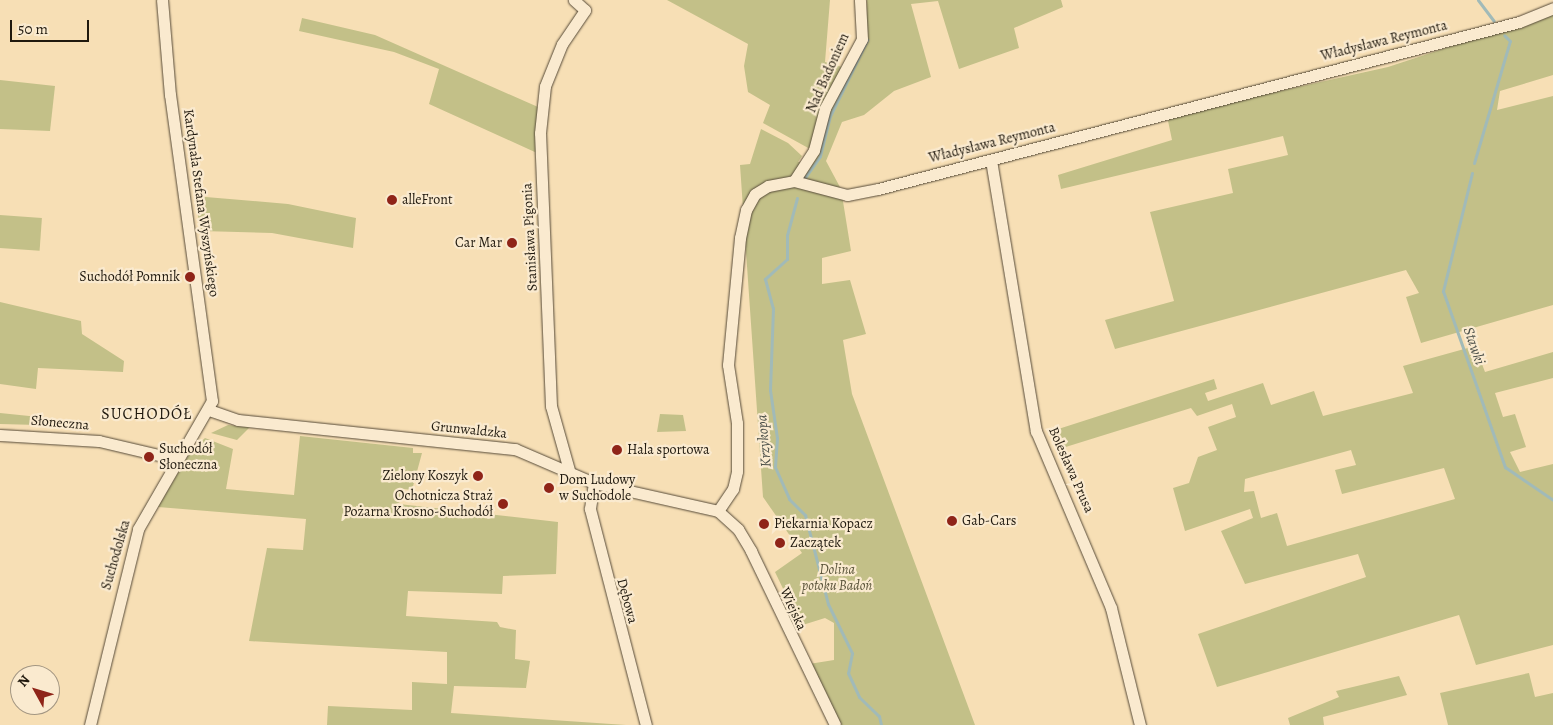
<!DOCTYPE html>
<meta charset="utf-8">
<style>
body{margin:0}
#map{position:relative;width:1553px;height:725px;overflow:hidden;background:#f7dfb5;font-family:Alegreya,serif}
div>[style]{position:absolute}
.green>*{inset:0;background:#c3c088;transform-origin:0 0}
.stream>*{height:3px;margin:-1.5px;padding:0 1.5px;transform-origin:1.5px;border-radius:1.5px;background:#a1bab8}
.roads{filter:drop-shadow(0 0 1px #564a38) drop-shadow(0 0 1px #564a38)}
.minor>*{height:11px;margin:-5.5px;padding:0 5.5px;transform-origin:5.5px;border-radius:5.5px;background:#faeacf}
.dots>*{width:14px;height:14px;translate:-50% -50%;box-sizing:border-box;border:2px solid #faeacf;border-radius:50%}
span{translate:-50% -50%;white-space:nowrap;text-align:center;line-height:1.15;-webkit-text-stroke:4.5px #faeacf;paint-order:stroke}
.street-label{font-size:14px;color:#20190e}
.poi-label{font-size:14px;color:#20190e}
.left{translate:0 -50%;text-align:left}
.right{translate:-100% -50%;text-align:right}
.park-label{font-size:14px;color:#595339;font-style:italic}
.water-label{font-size:15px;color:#4d514a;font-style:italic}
.quarter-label{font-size:16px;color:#20190e;letter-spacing:1px}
.north{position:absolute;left:10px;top:665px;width:50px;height:50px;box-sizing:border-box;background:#faeacf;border:1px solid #a39682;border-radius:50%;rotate:309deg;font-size:14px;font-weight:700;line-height:20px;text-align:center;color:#20190e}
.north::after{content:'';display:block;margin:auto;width:18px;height:22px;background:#8f2418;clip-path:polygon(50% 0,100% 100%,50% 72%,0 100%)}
.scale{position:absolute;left:10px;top:20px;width:79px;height:22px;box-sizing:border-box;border:2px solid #20190e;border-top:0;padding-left:6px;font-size:15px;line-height:18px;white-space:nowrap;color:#20190e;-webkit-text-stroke:4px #faeacf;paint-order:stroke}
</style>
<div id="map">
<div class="green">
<i style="clip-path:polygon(667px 0,830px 0,825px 62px,842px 67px,810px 149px,763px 123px,770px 105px,748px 92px,744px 66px,748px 44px)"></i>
<i style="clip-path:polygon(867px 0,1061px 0,1063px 7px,1014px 28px,1019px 48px,959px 69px,938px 1px,911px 4px,931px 77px,894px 91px,864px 115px,842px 122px,826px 161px,841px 189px,851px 251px,822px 258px,822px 284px,850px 280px,866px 334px,843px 340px,852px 394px,975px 725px,841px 725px,809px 664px,834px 660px,834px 623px,825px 618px,793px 628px,781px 607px,789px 601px,775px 572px,802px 553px,763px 497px,740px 165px,750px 164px,761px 129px,788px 143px,802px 156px,798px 162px,814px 161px,833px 102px,867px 37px)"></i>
<i style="clip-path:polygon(1553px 13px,1553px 75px,1500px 91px,1497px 110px,1553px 96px,1553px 305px,1421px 343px,1406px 297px,1419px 293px,1406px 270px,1115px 349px,1105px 320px,1174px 301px,1150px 212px,1233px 193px,1228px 169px,1288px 155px,1283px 136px,1061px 189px,1058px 175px,1172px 140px,1167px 116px,1388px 67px)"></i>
<i style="clip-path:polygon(302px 18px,375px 35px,538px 107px,537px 153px,429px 104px,439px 69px,394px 52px,299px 31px)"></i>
<i style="clip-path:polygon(0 80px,55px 86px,50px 131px,0 129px)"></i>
<i style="clip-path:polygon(194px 196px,288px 204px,356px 218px,353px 248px,272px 233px,201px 231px)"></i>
<i style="left:0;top:215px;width:42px;height:33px;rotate:4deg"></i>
<i style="clip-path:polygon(0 302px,81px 321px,82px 334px,124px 361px,123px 372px,38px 368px,36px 389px,0 384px)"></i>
<i style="clip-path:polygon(evenodd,1475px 346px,1485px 372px,1553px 352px,1553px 378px,1495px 393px,1503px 417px,1515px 414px,1526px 447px,1510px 452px,1520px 472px,1553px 464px,1553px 645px,1476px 665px,1459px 615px,1217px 687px,1198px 634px,1366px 577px,1358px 554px,1245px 584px,1221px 531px,1253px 518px,1250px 509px,1185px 531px,1173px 488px,1189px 483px,1198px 457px,1217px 450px,1208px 427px,1236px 417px,1232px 404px,1197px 416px,1191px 408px,1056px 450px,1049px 432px,1214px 379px,1217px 389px,1205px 393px,1208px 401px,1263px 383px,1271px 405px,1314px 391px,1323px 416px,1413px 393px,1403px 366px,1475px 346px,1351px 450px,1356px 465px,1335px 470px,1342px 494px,1444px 468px,1455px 499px,1287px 546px,1277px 513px,1261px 518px,1254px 491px,1244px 492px,1245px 479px,1351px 450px)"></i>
<i style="clip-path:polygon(0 413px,39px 417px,38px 425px,0 424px)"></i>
<i style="clip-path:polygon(660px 414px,683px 415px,686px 431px,657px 432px)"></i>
<i style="clip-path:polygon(228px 425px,250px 427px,237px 440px,211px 433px)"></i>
<i style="clip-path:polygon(300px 436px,413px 448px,413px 453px,422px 453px,412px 490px,403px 489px,399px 504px,558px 522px,556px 574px,503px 576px,502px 594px,408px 591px,406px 616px,497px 622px,500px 627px,516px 630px,515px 659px,530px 661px,526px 688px,454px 686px,451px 713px,626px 725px,327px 725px,328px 706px,412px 710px,412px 682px,447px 684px,447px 652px,249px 641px,267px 548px,303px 550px,306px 519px,158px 507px,191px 451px,205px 438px,233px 449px,226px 489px,294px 495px)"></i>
<i style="clip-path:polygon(1529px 673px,1535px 697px,1553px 693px,1553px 725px,1448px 725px,1440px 693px)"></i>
<i style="clip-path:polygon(1399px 676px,1407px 695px,1323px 717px,1324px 725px,1290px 725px,1288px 718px,1339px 697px,1336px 691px)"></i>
</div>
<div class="stream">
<i style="left:1478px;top:0;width:26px;rotate:53deg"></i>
<i style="left:1474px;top:163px;width:127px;rotate:-73.6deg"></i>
<i style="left:1510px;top:41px;width:8px;rotate:-135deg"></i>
<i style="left:1472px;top:173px;width:122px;rotate:103.8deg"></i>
<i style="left:1443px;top:291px;width:187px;rotate:70.6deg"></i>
<i style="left:1505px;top:467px;width:58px;rotate:34.5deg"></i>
<i style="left:804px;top:179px;width:28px;rotate:-55deg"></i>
<i style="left:820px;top:156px;width:41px;rotate:-76deg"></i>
<i style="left:830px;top:116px;width:85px;rotate:-64deg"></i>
<i style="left:797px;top:198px;width:38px;rotate:105deg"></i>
<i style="left:787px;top:235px;width:24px;rotate:90deg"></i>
<i style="left:787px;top:259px;width:30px;rotate:138deg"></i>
<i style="left:765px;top:279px;width:30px;rotate:75deg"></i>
<i style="left:773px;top:308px;width:82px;rotate:92.1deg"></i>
<i style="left:770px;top:390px;width:49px;rotate:81.7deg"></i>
<i style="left:777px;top:438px;width:29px;rotate:94deg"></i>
<i style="left:775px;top:467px;width:35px;rotate:66deg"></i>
<i style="left:789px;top:499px;width:23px;rotate:45deg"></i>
<i style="left:805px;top:515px;width:92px;rotate:75.5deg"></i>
<i style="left:828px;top:604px;width:55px;rotate:63.9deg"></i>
<i style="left:852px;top:653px;width:20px;rotate:101deg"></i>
<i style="left:848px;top:673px;width:26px;rotate:65deg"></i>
<i style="left:859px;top:697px;width:28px;rotate:44deg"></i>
<i style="left:879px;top:716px;width:9px;rotate:77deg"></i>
</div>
<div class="roads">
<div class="minor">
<i style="left:991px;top:160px;width:275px;rotate:80.6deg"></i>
<i style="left:1036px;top:431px;width:192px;rotate:67deg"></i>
<i style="left:1111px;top:608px;width:121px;rotate:76.1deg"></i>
<i style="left:794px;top:181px;width:37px;rotate:-57deg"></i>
<i style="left:814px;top:150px;width:43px;rotate:-75.3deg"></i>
<i style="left:825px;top:108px;width:78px;rotate:-61.8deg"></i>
<i style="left:862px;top:39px;width:39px;rotate:-93deg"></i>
<i style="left:209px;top:410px;width:31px;rotate:19deg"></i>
<i style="left:238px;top:420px;width:279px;rotate:6deg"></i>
<i style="left:515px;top:449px;width:86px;rotate:23.3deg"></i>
<i style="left:594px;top:483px;width:127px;rotate:12.7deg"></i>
<i style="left:718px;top:511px;width:27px;rotate:42deg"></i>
<i style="left:738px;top:529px;width:26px;rotate:59deg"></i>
<i style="left:751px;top:551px;width:193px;rotate:64.2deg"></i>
<i style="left:0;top:435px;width:99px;rotate:3.5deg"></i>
<i style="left:99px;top:441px;width:78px;rotate:13.3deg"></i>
<i style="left:569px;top:470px;width:66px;rotate:-105.7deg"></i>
<i style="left:551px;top:406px;width:273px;rotate:-92.3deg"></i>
<i style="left:540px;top:133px;width:47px;rotate:-83.9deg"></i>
<i style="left:545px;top:86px;width:45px;rotate:-68deg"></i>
<i style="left:562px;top:44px;width:41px;rotate:-55.9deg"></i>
<i style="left:585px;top:10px;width:15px;rotate:-138deg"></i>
<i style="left:594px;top:483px;width:26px;rotate:99deg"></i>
<i style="left:590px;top:509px;width:223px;rotate:75.5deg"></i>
<i style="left:718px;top:511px;width:27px;rotate:-56deg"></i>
<i style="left:733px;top:489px;width:18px;rotate:-77deg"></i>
<i style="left:737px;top:471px;width:48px;rotate:-90deg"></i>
<i style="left:737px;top:423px;width:59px;rotate:-98.8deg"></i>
<i style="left:728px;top:365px;width:128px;rotate:-84.6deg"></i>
<i style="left:740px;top:238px;width:29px;rotate:-78deg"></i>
<i style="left:746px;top:210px;width:18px;rotate:-61deg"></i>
<i style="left:755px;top:194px;width:15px;rotate:-32deg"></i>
<i style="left:768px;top:186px;width:26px;rotate:-11deg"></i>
<i style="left:794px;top:181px;width:55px;rotate:14.8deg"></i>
<i style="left:847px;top:195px;width:32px;rotate:-11deg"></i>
<i style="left:878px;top:189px;width:662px;rotate:-14.6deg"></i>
<i style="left:1519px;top:22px;width:37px;rotate:-22deg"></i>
<i style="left:90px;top:725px;width:202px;rotate:-76.2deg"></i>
<i style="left:138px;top:529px;width:148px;rotate:-60deg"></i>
<i style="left:212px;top:401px;width:309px;rotate:-97.8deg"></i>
<i style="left:170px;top:95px;width:95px;rotate:-94.8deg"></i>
</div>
</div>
<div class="dots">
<i style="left:392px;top:200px;background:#8f2418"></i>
<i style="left:512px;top:243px;background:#8f2418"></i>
<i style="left:190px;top:277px;background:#8f2418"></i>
<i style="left:617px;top:450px;background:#8f2418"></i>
<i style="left:149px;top:457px;background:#8f2418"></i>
<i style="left:478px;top:476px;background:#8f2418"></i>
<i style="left:549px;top:488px;background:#8f2418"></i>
<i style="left:503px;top:504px;background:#8f2418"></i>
<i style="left:952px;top:521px;background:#8f2418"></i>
<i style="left:764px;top:524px;background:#8f2418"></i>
<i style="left:780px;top:543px;background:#8f2418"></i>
</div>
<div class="street-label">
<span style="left:1384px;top:41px;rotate:-14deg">Władysława Reymonta</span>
<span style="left:828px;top:73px;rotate:-66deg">Nad Badoniem</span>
<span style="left:992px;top:143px;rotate:-14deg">Władysława Reymonta</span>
<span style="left:201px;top:203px;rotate:82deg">Kardynała Stefana Wyszyńskiego</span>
<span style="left:530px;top:237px;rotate:-93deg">Stanisława Pigonia</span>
<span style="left:60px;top:423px;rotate:5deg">Słoneczna</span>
<span style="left:469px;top:430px;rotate:6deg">Grunwaldzka</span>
<span style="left:1071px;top:470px;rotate:66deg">Bolesława Prusa</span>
<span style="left:116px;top:555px;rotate:-74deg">Suchodolska</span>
<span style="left:627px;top:601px;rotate:75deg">Dębowa</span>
<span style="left:793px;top:609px;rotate:66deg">Wiejska</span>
</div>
<div class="poi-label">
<span class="left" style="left:402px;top:200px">alleFront</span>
<span class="right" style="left:502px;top:243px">Car Mar</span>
<span class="right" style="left:180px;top:277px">Suchodół Pomnik</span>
<span class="left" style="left:159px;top:457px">Suchodół<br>Słoneczna</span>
<span class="left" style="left:627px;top:450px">Hala sportowa</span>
<span class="right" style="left:468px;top:476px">Zielony Koszyk</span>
<span class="left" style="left:559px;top:488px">Dom Ludowy<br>w Suchodole</span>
<span class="right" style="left:493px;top:504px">Ochotnicza Straż<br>Pożarna Krosno-Suchodół</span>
<span class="left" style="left:962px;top:521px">Gab-Cars</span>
<span class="left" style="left:774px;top:524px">Piekarnia Kopacz</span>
<span class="left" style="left:790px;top:543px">Zaczątek</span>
</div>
<div class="park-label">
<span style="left:837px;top:578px">Dolina<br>potoku Badoń</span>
</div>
<div class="water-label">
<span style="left:1474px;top:346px;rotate:71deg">Stawki</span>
<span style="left:764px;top:441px;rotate:-95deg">Krzykopa</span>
</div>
<div class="quarter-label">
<span style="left:147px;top:414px">SUCHODÓŁ</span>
</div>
<div class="north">N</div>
<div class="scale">50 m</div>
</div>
